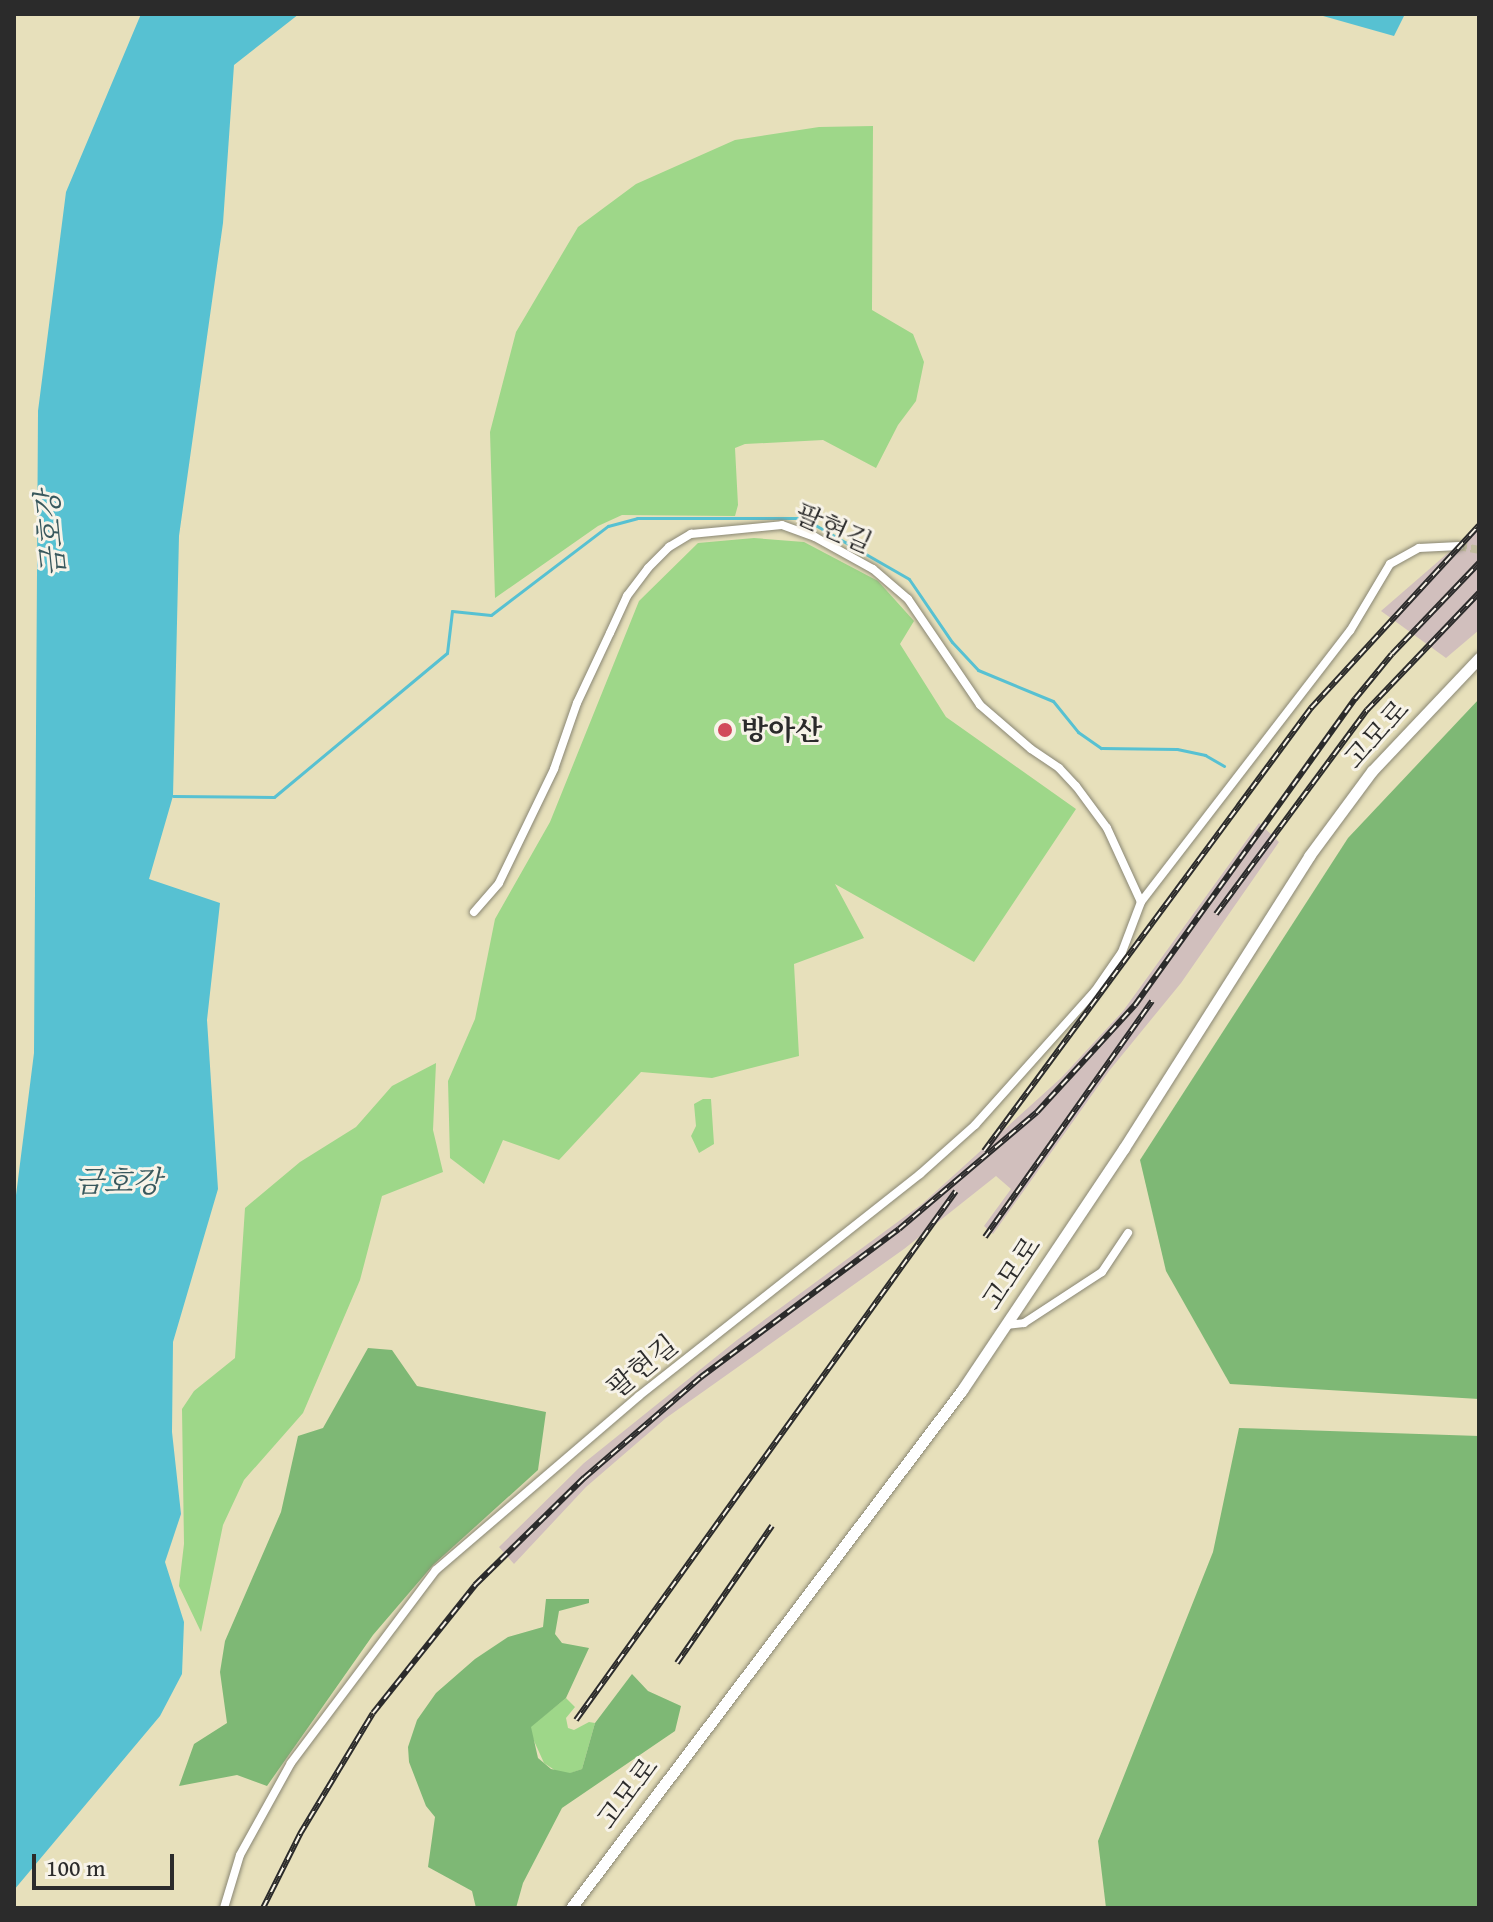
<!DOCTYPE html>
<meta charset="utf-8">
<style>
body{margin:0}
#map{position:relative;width:1493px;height:1922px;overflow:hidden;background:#e7e0bb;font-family:"Gentium Book Plus","Noto Serif KR",serif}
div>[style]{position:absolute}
.industrial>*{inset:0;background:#d1bfbd}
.green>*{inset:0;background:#9ed789}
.forest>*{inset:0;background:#7eb875}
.water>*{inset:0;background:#57c1d2}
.stream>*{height:3px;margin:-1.5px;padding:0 1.5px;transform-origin:1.5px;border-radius:1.5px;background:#57c1d2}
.minor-tunnel>*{height:8px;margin-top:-4px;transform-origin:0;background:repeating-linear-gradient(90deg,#c1bc9e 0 8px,transparent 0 12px)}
.roads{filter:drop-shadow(0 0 2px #898673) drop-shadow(0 0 2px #898673)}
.minor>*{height:8px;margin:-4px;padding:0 4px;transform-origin:4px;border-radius:4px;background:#fff}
.secondary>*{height:11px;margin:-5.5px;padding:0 5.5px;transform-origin:5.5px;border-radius:5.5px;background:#fff}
.rail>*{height:6px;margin-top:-3px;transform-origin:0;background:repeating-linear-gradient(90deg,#f7f3e8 0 9px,#2b2b2b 0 18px);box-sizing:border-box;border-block:2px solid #2b2b2b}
.dots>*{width:22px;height:22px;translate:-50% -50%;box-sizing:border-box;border:4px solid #f7f3e8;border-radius:50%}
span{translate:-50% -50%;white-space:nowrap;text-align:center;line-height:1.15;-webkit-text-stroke:6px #f7f3e8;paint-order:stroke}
.street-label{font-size:28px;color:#2b2b2b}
.poi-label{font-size:28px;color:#2b2b2b;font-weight:700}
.left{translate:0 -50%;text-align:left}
.water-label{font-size:30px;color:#38585d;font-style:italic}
.frame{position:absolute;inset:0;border:16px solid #2b2b2b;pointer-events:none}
.scale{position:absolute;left:32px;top:1854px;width:142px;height:36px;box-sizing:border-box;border:4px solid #2b2b2b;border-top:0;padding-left:10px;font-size:24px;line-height:28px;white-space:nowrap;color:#2b2b2b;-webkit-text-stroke:6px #f7f3e8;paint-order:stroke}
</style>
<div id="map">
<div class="industrial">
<i style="clip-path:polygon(1479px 526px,1479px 630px,1446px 658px,1381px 611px)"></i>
<i style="clip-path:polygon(1259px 823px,1279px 842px,1181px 983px,1109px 1071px,993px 1234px,984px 1226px,1011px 1189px,996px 1176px,904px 1249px,666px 1418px,586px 1487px,514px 1564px,499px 1547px,584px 1463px,737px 1340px,922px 1204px,1061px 1078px,1123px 1011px)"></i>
</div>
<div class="green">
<i style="clip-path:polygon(873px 126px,872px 310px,913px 334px,924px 362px,916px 401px,898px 425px,876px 468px,823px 440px,745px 444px,735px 448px,738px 505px,735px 516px,622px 515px,598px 526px,495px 598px,490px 432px,516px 332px,578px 227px,636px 184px,735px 140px,819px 127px)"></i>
<i style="clip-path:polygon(754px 538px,804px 542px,878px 581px,914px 621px,900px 644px,946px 717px,1076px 809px,974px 962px,835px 884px,864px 938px,794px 964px,799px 1056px,712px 1078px,641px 1072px,559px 1160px,503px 1140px,484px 1184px,450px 1158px,448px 1081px,475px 1019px,495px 919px,550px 822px,639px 601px,698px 543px)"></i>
<i style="clip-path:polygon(436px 1063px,433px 1130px,443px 1172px,382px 1196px,360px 1280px,303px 1413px,244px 1480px,223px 1525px,201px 1632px,179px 1586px,184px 1544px,182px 1409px,194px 1391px,235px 1358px,245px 1208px,300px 1162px,356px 1127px,392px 1086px)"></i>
<i style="clip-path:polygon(703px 1099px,711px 1099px,714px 1144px,699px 1153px,691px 1136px,696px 1126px,694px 1104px)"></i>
<i style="clip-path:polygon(566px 1698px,575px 1707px,566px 1718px,568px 1728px,574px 1730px,589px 1722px,595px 1723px,582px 1769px,571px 1773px,559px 1773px,544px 1763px,530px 1732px,531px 1726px)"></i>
</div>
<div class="forest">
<i style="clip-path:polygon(1479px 699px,1479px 1399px,1230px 1384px,1166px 1271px,1140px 1160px,1348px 838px)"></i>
<i style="clip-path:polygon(368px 1348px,392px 1350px,417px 1386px,546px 1412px,538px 1470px,433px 1565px,373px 1635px,267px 1786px,237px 1775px,179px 1786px,194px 1744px,227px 1723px,220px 1672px,225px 1641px,281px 1512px,298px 1436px,323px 1428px)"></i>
<i style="clip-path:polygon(1239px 1428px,1479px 1436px,1479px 1908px,1106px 1908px,1098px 1841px,1213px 1552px)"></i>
<i style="clip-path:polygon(546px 1599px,589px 1599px,589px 1603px,559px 1611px,555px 1634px,562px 1643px,589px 1648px,566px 1698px,531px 1727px,538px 1758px,551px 1769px,570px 1773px,582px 1769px,595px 1723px,632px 1674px,648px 1691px,681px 1706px,675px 1731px,562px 1808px,523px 1883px,516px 1908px,476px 1908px,472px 1891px,428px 1867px,435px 1817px,426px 1806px,409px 1762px,408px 1747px,417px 1720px,436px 1693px,475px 1659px,508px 1637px,543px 1627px)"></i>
</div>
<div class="water">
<i style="clip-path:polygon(141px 14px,299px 14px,234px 65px,223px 223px,179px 536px,173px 796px,149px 879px,220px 903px,207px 1020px,218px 1189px,173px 1342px,172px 1432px,181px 1514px,165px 1562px,184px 1622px,182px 1674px,160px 1716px,14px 1890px,14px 1211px,34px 1053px,38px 411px,66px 192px)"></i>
<i style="clip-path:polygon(1316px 14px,1405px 14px,1394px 36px)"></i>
</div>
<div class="stream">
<i style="left:173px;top:796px;width:101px;rotate:0.6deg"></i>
<i style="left:274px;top:797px;width:225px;rotate:-39.8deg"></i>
<i style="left:447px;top:653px;width:42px;rotate:-83.2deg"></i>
<i style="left:452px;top:611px;width:39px;rotate:6deg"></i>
<i style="left:491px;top:615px;width:147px;rotate:-37.3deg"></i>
<i style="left:608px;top:526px;width:30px;rotate:-15deg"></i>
<i style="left:637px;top:518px;width:166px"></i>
<i style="left:803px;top:518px;width:122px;rotate:29.9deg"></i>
<i style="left:909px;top:579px;width:76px;rotate:55.7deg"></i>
<i style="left:952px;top:642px;width:38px;rotate:47deg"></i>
<i style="left:978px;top:670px;width:81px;rotate:22.5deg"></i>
<i style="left:1053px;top:701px;width:40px;rotate:51deg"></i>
<i style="left:1078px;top:732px;width:28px;rotate:35deg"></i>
<i style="left:1101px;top:748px;width:76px;rotate:0.8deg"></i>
<i style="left:1177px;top:749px;width:29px;rotate:12deg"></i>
<i style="left:1205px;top:755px;width:22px;rotate:30deg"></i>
</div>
<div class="minor-tunnel">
<i style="left:1459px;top:546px;width:20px;rotate:11deg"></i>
</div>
<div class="roads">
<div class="minor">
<i style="left:474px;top:912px;width:38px;rotate:-49deg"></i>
<i style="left:499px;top:883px;width:127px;rotate:-64.2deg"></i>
<i style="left:554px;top:769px;width:70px;rotate:-70.8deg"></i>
<i style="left:577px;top:703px;width:77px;rotate:-64.8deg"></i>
<i style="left:610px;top:633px;width:41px;rotate:-65.3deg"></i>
<i style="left:627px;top:596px;width:35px;rotate:-53deg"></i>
<i style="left:648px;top:568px;width:30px;rotate:-45deg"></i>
<i style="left:669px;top:547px;width:26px;rotate:-31deg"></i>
<i style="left:691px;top:534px;width:91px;rotate:-5.6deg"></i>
<i style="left:782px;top:525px;width:35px;rotate:20deg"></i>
<i style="left:815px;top:537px;width:66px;rotate:28.9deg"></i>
<i style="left:873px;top:569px;width:46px;rotate:40.6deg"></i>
<i style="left:908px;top:599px;width:128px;rotate:55.8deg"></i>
<i style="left:980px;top:705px;width:67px;rotate:40.8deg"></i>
<i style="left:1031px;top:749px;width:34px;rotate:34deg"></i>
<i style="left:1059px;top:768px;width:25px;rotate:47deg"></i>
<i style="left:1076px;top:786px;width:52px;rotate:53.6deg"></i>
<i style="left:1107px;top:828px;width:81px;rotate:65.3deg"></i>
<i style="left:1006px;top:1325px;width:18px;rotate:-6deg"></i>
<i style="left:1024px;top:1323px;width:93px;rotate:-33.2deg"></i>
<i style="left:1102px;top:1272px;width:47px;rotate:-56.3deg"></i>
<i style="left:224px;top:1908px;width:55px;rotate:-73.2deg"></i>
<i style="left:240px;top:1855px;width:105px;rotate:-61deg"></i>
<i style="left:291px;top:1763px;width:241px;rotate:-53.1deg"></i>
<i style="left:436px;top:1570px;width:267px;rotate:-40.6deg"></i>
<i style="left:639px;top:1396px;width:358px;rotate:-38.3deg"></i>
<i style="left:920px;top:1174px;width:74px;rotate:-41.7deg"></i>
<i style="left:975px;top:1125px;width:180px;rotate:-48.2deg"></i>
<i style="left:1095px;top:991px;width:47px;rotate:-55.3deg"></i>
<i style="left:1122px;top:952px;width:53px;rotate:-69.2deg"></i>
<i style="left:1141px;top:902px;width:342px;rotate:-52.4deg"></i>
<i style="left:1350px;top:631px;width:78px;rotate:-59.2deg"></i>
<i style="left:1390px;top:564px;width:33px;rotate:-29deg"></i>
<i style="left:1419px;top:548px;width:40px;rotate:-2.9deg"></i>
</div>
<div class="secondary">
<i style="left:571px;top:1908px;width:649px;rotate:-52.95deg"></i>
<i style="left:962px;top:1390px;width:291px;rotate:-56.2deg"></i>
<i style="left:1124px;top:1148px;width:346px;rotate:-57.6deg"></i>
<i style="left:1309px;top:856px;width:106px;rotate:-53.5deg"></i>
<i style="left:1372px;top:771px;width:156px;rotate:-46.6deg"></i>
</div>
</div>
<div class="rail">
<i style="left:1216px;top:914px;width:254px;rotate:-53.5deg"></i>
<i style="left:1367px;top:710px;width:162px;rotate:-46.3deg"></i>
<i style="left:984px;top:1151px;width:551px;rotate:-53.57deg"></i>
<i style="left:1311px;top:708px;width:248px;rotate:-47.4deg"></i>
<i style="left:985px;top:1237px;width:289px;rotate:-54.7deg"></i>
<i style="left:677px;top:1663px;width:167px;rotate:-55.3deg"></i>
<i style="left:576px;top:1720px;width:651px;rotate:-54.31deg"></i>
<i style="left:263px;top:1908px;width:83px;rotate:-63.4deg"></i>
<i style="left:300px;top:1834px;width:141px;rotate:-58.9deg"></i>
<i style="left:373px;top:1713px;width:164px;rotate:-51.4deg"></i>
<i style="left:475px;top:1585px;width:153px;rotate:-44.5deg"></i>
<i style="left:584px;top:1478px;width:155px;rotate:-40.8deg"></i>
<i style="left:701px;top:1377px;width:247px;rotate:-36.8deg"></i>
<i style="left:899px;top:1229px;width:181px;rotate:-40.3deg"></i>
<i style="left:1037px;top:1112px;width:145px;rotate:-47.5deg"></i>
<i style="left:1135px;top:1005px;width:377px;rotate:-54.3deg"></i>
<i style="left:1355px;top:699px;width:58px;rotate:-50.6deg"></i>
<i style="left:1392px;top:654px;width:126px;rotate:-46.3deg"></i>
</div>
<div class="dots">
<i style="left:725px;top:730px;background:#d1495b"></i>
</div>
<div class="street-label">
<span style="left:834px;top:528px;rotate:24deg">팔현길</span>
<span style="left:1376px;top:734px;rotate:-48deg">고모로</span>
<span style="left:1011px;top:1273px;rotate:-56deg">고모로</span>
<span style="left:642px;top:1366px;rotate:-39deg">팔현길</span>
<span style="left:627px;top:1793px;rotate:-53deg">고모로</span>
</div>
<div class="poi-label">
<span class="left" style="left:741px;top:730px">방아산</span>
</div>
<div class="water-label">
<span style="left:50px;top:534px;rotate:-95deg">금호강</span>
<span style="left:118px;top:1181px">금호강</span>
</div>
<div class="frame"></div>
<div class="scale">100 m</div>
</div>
